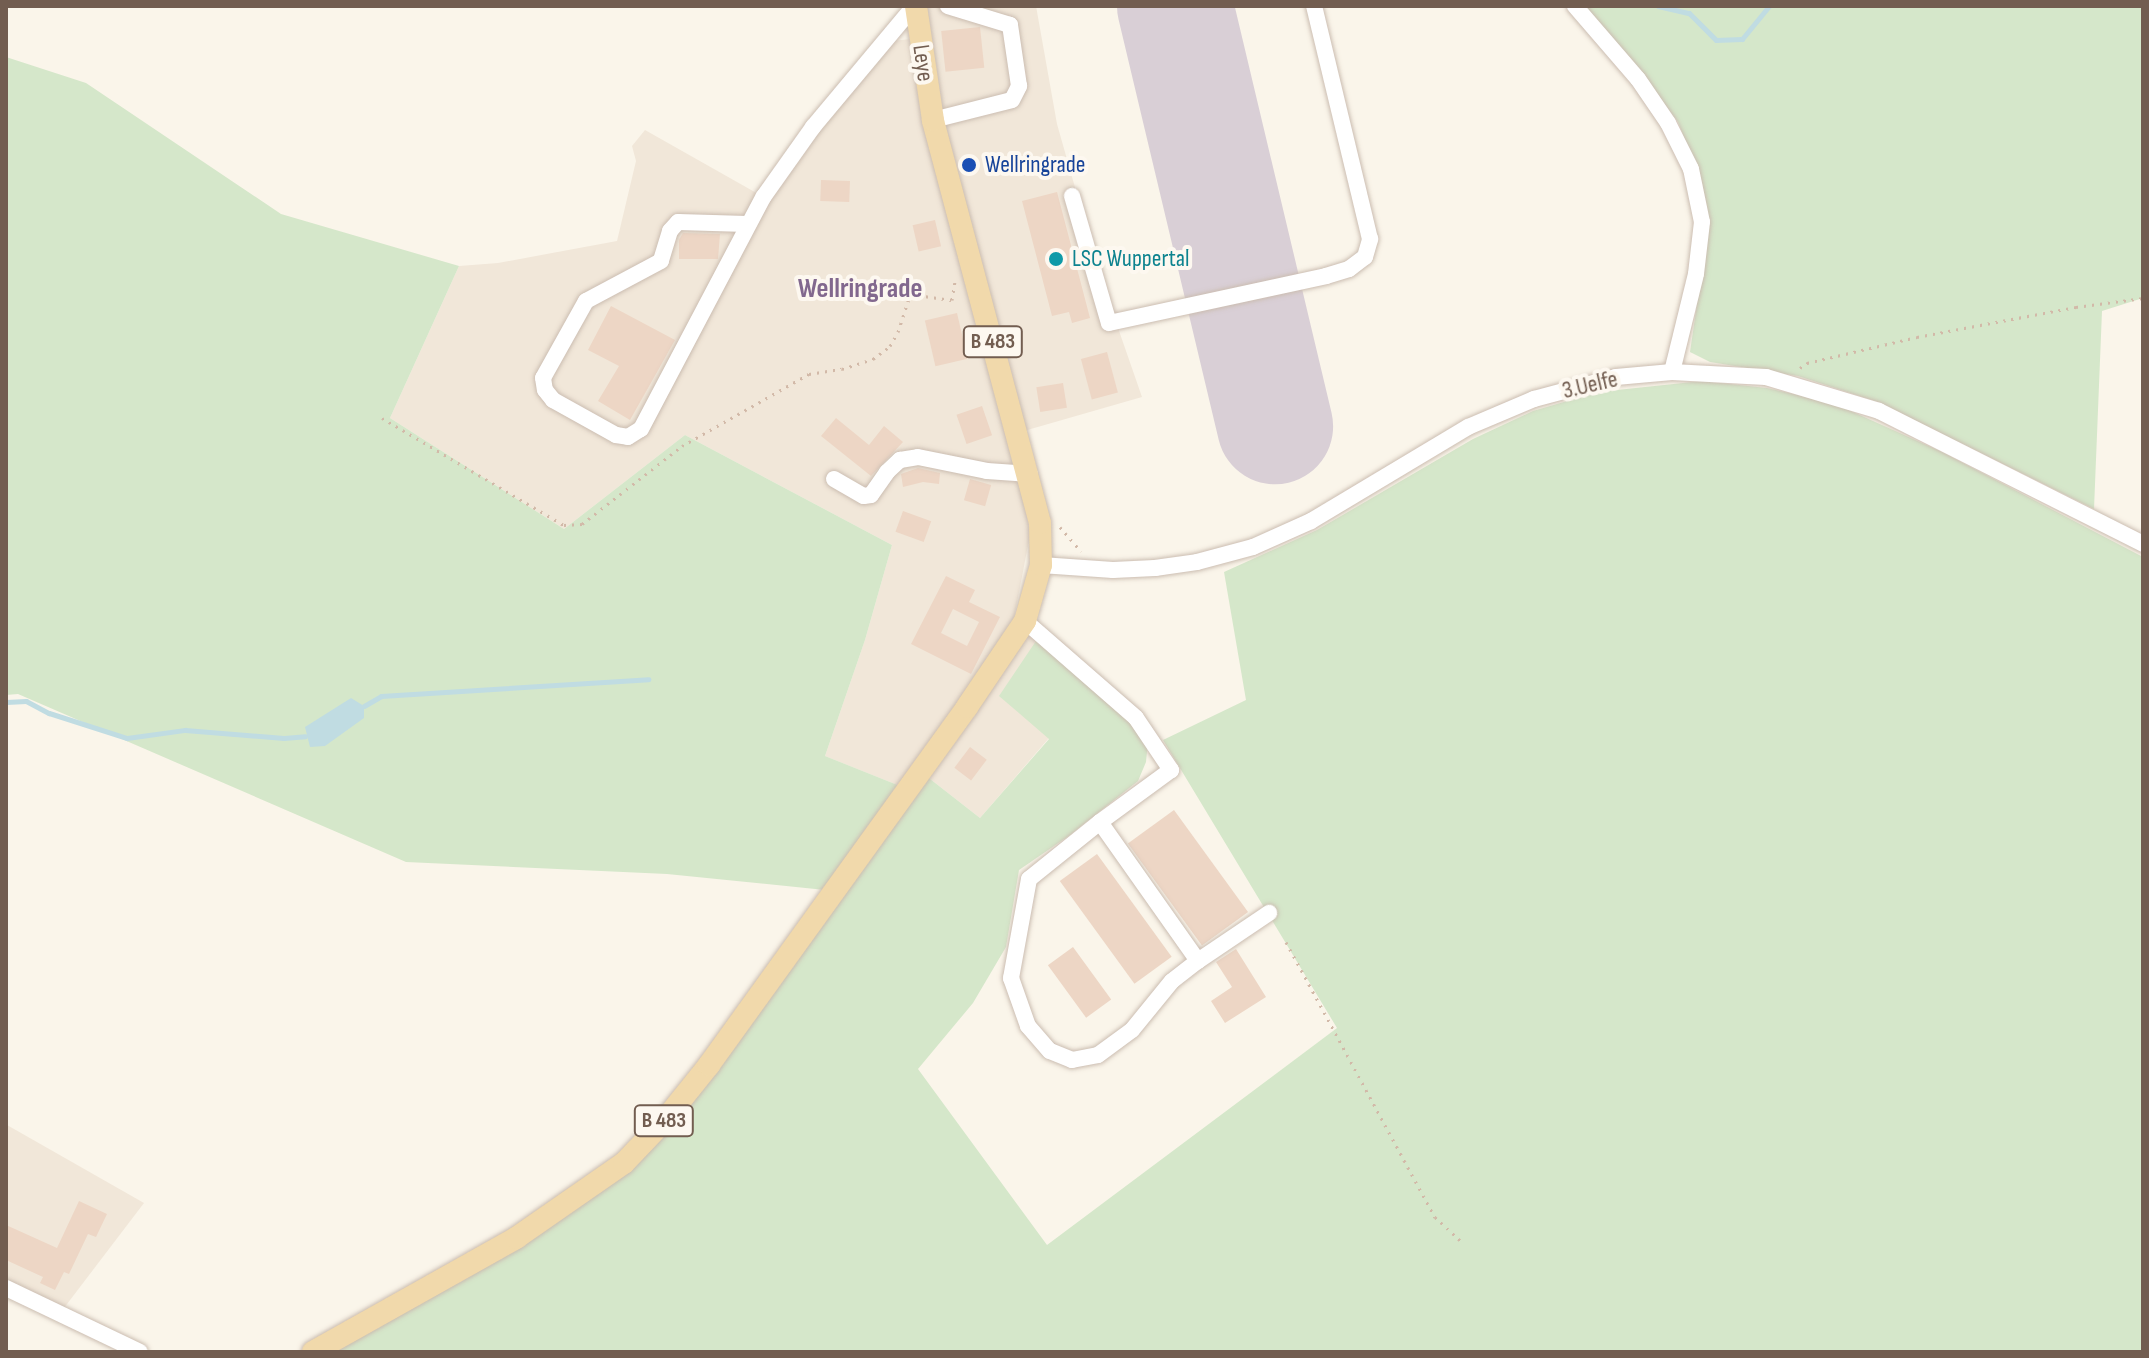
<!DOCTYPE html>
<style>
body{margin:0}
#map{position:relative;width:2149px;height:1358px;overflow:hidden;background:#faf5ea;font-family:"Sofia Sans Condensed",sans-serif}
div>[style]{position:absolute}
.residential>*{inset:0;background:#f1e7d9}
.green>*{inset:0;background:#d5e7ca}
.water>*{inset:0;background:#c0dce2}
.stream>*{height:5px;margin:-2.5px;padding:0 2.5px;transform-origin:2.5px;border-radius:2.5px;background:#c0dce2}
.runway>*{height:116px;margin:-58px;padding:0 58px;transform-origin:58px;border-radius:58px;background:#d9cfd6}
.building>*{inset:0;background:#edd6c5;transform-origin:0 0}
.path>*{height:3px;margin-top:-1.5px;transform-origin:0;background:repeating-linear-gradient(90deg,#d2b9a8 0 2px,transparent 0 8px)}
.roads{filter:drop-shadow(0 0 2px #cbbdb1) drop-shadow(0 0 2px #cbbdb1)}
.minor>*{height:16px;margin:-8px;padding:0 8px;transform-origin:8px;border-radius:8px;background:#fff}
.major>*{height:22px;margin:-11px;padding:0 11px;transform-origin:11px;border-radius:11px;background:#f1d9ab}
.dots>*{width:22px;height:22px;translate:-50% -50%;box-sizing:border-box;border:4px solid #fdf8f0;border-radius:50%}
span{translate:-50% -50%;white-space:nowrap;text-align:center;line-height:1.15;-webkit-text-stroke:8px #fdf8f0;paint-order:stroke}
.shield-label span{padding:2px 6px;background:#fdf8f0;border:2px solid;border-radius:6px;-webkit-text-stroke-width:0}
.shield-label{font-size:22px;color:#725d50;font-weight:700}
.street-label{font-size:24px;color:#725d50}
.transit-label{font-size:24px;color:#164399}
.left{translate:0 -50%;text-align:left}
.culture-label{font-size:24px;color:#0d838f}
.quarter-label{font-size:28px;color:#82688e;font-weight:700}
.frame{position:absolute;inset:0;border:8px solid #725d50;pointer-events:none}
</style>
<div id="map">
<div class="residential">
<i style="clip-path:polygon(925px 6px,1036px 6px,1057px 124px,1101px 279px,1142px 397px,1006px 436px,1023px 494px,1030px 535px,1014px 618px,1038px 638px,1049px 738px,980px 818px,925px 775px,900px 786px,825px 756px,865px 640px,892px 545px,685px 435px,564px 529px,390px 418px,459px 266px,498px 263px,617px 241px,636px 161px,632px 146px,645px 130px,767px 199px,816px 130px,893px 41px,927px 37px)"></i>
<i style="clip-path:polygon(7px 1125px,144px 1203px,64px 1308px,6px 1280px)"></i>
</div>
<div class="green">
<i style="clip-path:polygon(1583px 6px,2143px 6px,2143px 298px,2102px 311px,2094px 509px,1878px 402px,1798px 376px,1710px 362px,1690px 352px,1705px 250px,1707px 208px,1702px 182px,1678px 122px,1627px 54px)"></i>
<i style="clip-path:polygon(6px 57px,86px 83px,281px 214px,459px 266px,390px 418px,564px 529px,685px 435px,892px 545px,865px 640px,825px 756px,900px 786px,825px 890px,667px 874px,406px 862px,18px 694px,6px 695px)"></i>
<i style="clip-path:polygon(1702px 381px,1767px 388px,1833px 403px,1942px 452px,2143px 557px,2143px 1352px,333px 1352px,626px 1167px,925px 775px,980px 818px,1049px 739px,999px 696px,1038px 638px,1111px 701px,1148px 741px,1146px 762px,1138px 781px,1070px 835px,1019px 870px,1006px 947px,973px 1003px,918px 1069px,1047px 1245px,1337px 1028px,1163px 740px,1246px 700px,1224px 572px,1317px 530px,1473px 439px,1533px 411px,1598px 392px)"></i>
</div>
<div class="water">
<i style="clip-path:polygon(351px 698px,364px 706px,364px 718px,325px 746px,310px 747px,305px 727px)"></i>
</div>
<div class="stream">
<i style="left:1658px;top:6px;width:32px;rotate:13deg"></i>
<i style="left:1689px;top:13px;width:38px;rotate:45deg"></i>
<i style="left:1716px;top:40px;width:26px;rotate:-2deg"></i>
<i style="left:1742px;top:39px;width:43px;rotate:-50.7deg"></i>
<i style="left:6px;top:702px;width:20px;rotate:-3deg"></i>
<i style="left:26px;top:701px;width:26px;rotate:28deg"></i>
<i style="left:49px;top:713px;width:82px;rotate:17.8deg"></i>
<i style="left:127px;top:738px;width:59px;rotate:-7.9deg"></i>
<i style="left:185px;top:730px;width:99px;rotate:4.6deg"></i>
<i style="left:284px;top:738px;width:21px;rotate:-5deg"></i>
<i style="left:364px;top:706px;width:20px;rotate:-30deg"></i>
<i style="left:381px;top:696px;width:268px;rotate:-3.6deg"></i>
</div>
<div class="runway">
<i style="left:1175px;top:6px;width:432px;rotate:76.6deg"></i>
</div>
<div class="building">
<i style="left:980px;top:27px;width:41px;height:39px;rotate:84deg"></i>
<i style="left:821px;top:180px;width:29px;height:21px;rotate:2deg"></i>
<i style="clip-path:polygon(1057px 192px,1090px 318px,1072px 323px,1069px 312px,1052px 316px,1022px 201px)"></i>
<i style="left:935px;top:220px;width:27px;height:23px;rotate:77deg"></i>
<i style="clip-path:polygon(683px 233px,720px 234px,718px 259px,679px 259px,679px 240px)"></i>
<i style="clip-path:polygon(611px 306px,675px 340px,630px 420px,598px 401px,619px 366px,588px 350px)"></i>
<i style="left:957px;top:313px;width:47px;height:33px;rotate:77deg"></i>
<i style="left:1107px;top:352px;width:42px;height:27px;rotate:75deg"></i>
<i style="left:1063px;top:383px;width:25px;height:27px;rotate:81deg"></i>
<i style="left:982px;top:406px;width:31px;height:27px;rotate:71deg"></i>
<i style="clip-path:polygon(836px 418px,869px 445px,884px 426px,903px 442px,871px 476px,821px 436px)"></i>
<i style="clip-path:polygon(918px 468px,940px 473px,939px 484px,923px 482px,903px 487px,901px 474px)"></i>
<i style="left:970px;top:479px;width:22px;height:22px;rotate:16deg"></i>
<i style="left:903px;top:511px;width:30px;height:22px;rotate:20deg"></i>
<i style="clip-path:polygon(evenodd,946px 576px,975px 590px,969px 602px,1000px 617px,971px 674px,911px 644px,946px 576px,953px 609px,979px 622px,967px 646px,941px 633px,953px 609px)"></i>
<i style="left:970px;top:747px;width:21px;height:26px;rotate:37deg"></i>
<i style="left:1174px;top:810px;width:126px;height:57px;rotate:54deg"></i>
<i style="left:1097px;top:854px;width:127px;height:46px;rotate:54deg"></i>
<i style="left:1073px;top:947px;width:65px;height:31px;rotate:54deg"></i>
<i style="clip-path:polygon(1236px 949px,1266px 997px,1225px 1023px,1211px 1001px,1232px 987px,1216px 962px)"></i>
<i style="clip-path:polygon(79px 1201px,107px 1214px,96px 1237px,88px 1234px,69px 1274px,64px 1272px,55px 1290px,40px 1283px,43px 1277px,6px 1260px,6px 1225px,57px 1248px)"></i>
</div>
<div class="path">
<i style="left:1800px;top:368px;width:9px;rotate:-36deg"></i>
<i style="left:1807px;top:363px;width:113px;rotate:-13.3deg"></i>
<i style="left:1917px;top:337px;width:162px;rotate:-10.7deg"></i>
<i style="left:2076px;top:307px;width:68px;rotate:-7.7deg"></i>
<i style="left:382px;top:418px;width:211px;rotate:30.5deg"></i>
<i style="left:564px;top:525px;width:18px;rotate:-3deg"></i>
<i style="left:582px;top:524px;width:127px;rotate:-38deg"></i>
<i style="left:682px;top:446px;width:146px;rotate:-29.6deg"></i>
<i style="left:809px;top:374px;width:33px;rotate:-9deg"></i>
<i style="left:842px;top:369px;width:33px;rotate:-18deg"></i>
<i style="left:873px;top:359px;width:21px;rotate:-37deg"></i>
<i style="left:890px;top:346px;width:16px;rotate:-60deg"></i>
<i style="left:898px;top:332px;width:40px;rotate:-72deg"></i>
<i style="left:910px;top:294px;width:42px;rotate:8.1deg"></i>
<i style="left:952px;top:300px;width:19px;rotate:-81deg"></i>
<i style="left:1060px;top:527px;width:32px;rotate:49deg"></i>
<i style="left:1286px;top:942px;width:313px;rotate:61.6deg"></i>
<i style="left:1435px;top:1217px;width:38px;rotate:43deg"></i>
</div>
<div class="roads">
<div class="minor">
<i style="left:1575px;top:6px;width:96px;rotate:49.2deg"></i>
<i style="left:1638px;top:79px;width:53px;rotate:55.7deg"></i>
<i style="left:1668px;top:123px;width:51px;rotate:63.4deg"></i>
<i style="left:1691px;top:169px;width:54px;rotate:78.3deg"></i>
<i style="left:1702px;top:222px;width:52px;rotate:96.6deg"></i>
<i style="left:1696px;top:274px;width:101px;rotate:103.8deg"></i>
<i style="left:933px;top:120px;width:81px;rotate:-14.2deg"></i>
<i style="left:1012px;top:100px;width:16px;rotate:-63deg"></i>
<i style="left:1019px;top:86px;width:62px;rotate:-98.4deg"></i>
<i style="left:1010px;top:25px;width:65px;rotate:-163deg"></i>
<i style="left:1072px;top:196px;width:132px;rotate:73.8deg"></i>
<i style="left:1109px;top:323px;width:222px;rotate:-12.2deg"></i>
<i style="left:1326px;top:276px;width:24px;rotate:-17deg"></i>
<i style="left:1349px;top:269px;width:20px;rotate:-37deg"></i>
<i style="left:1365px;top:257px;width:19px;rotate:-74deg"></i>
<i style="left:1370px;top:239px;width:240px;rotate:-103.5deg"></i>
<i style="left:747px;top:224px;width:69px;rotate:-178.3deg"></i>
<i style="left:678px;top:222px;width:12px;rotate:132deg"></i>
<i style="left:670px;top:231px;width:31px;rotate:107deg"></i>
<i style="left:661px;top:261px;width:85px;rotate:151.9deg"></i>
<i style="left:586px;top:301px;width:88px;rotate:119.2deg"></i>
<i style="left:543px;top:378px;width:12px;rotate:81deg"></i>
<i style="left:545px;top:390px;width:13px;rotate:51deg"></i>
<i style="left:553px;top:400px;width:72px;rotate:29.1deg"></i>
<i style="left:616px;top:435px;width:12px;rotate:9deg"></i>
<i style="left:628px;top:437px;width:15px;rotate:-32deg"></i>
<i style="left:641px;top:429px;width:263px;rotate:-62.2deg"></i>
<i style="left:764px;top:196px;width:85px;rotate:-54.6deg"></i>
<i style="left:813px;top:127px;width:158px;rotate:-50.1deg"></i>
<i style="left:834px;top:479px;width:34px;rotate:30deg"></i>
<i style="left:864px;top:496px;width:7px;rotate:-8deg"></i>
<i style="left:871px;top:495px;width:28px;rotate:-55deg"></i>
<i style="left:887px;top:472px;width:18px;rotate:-43deg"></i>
<i style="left:900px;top:460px;width:18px;rotate:-9deg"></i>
<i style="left:918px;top:457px;width:70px;rotate:11.5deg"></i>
<i style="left:987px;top:471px;width:43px;rotate:4deg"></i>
<i style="left:1041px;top:565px;width:72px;rotate:4deg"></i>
<i style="left:1113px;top:570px;width:42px;rotate:-2.7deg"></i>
<i style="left:1155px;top:568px;width:42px;rotate:-8.1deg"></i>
<i style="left:1197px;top:562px;width:58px;rotate:-15deg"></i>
<i style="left:1253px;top:547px;width:64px;rotate:-24.1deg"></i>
<i style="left:1311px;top:521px;width:183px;rotate:-30.9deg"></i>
<i style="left:1468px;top:427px;width:72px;rotate:-23deg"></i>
<i style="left:1534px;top:399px;width:85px;rotate:-15deg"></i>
<i style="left:1616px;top:377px;width:56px;rotate:-5.1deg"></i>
<i style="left:1672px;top:372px;width:94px;rotate:3deg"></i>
<i style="left:1766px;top:377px;width:118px;rotate:16.7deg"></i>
<i style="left:1879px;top:411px;width:296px;rotate:26.7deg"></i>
<i style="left:1025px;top:621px;width:147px;rotate:41.1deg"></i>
<i style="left:1136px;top:718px;width:63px;rotate:56.1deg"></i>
<i style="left:1171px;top:770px;width:88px;rotate:143.8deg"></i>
<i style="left:1100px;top:822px;width:91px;rotate:141.2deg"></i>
<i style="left:1029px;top:879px;width:101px;rotate:100.3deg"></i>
<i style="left:1011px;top:978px;width:51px;rotate:70.5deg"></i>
<i style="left:1028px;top:1026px;width:33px;rotate:49deg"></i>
<i style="left:1050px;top:1051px;width:24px;rotate:22deg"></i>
<i style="left:1072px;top:1060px;width:26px;rotate:-11deg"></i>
<i style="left:1098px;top:1055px;width:42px;rotate:-36.3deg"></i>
<i style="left:1132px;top:1030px;width:63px;rotate:-50.8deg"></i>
<i style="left:1172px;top:981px;width:33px;rotate:-38deg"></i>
<i style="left:1198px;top:961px;width:170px;rotate:-125.2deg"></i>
<i style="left:1198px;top:961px;width:86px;rotate:-34.1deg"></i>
<i style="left:6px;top:1288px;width:148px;rotate:25.5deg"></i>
</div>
<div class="major">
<i style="left:313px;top:1352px;width:233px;rotate:-29.3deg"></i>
<i style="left:516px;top:1238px;width:131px;rotate:-34.8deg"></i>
<i style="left:624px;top:1163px;width:58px;rotate:-46.4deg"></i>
<i style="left:664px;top:1121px;width:72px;rotate:-51.2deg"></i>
<i style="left:709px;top:1065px;width:441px;rotate:-54.2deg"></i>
<i style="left:967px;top:707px;width:104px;rotate:-56deg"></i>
<i style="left:1025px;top:621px;width:58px;rotate:-74.1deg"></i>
<i style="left:1041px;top:565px;width:42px;rotate:-91.4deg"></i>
<i style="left:1040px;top:523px;width:417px;rotate:-104.9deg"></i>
<i style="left:933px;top:120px;width:115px;rotate:-98.5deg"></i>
</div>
</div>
<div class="dots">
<i style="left:969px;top:165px;background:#1a4fb4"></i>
<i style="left:1056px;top:259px;background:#0f9aa8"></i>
</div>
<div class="shield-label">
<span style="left:993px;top:342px">B 483</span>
<span style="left:664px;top:1121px">B 483</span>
</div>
<div class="street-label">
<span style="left:923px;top:63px;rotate:82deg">Leye</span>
<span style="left:1590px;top:385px;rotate:-13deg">3.Uelfe</span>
</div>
<div class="transit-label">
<span class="left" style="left:985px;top:165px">Wellringrade</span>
</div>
<div class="culture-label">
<span class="left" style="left:1072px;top:259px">LSC Wuppertal</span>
</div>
<div class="quarter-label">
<span style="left:860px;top:289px">Wellringrade</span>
</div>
<div class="frame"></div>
</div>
